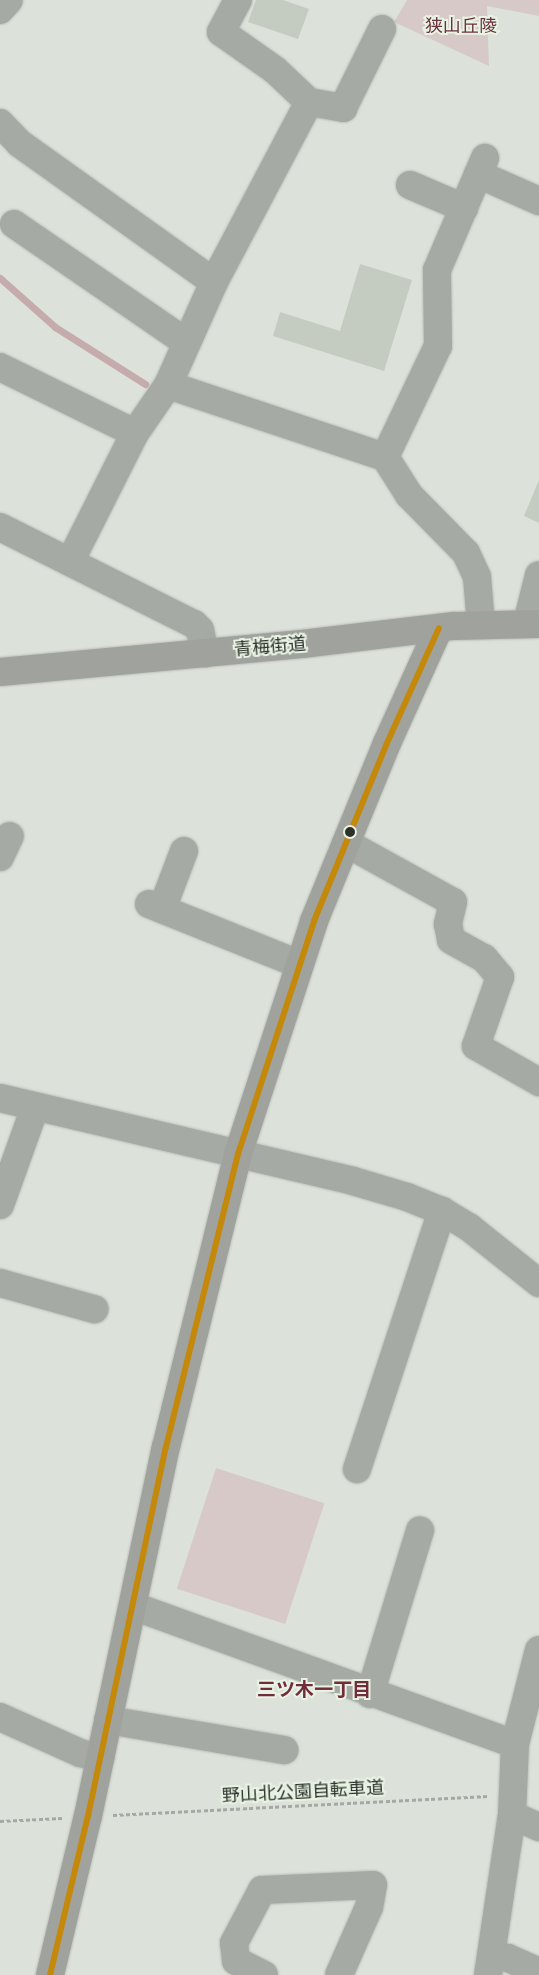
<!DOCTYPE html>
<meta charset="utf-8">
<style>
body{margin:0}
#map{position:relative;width:539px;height:1975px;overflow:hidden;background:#dce2da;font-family:"Archivo Narrow","Noto Sans JP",sans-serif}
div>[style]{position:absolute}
.green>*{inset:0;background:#d7c9c8;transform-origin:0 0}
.stream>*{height:7px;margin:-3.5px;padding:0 3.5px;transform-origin:3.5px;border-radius:3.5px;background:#c6abac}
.building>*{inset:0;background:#c4cbc1}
.path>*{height:3px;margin-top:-1.5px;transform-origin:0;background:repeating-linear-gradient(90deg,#a5a8a4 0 4px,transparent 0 6.5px)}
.roads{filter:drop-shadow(0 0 1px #babeb8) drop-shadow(0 0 1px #babeb8)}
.minor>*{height:28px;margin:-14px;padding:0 14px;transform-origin:14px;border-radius:14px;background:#a6aaa5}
.major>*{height:28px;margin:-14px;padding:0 14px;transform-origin:14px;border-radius:14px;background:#a0a29e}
.bus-1>*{height:6px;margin:-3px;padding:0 3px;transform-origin:3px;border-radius:3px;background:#c4890b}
.dots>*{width:14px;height:14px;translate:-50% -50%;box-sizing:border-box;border:2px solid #e8f3e4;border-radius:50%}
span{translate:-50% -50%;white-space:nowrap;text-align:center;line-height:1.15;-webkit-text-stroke:4px #e8f3e4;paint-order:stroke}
.park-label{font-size:18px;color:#69323d}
.street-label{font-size:18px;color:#2d312b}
.neighbourhood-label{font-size:19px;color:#732c3c;font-weight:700}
</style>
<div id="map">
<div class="green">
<i style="clip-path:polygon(407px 0,539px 0,539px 16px,487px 6px,489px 66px,394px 22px)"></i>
<i style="left:216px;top:1468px;width:114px;height:127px;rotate:18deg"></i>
</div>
<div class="stream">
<i style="left:0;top:278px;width:74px;rotate:41.7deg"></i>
<i style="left:55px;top:327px;width:107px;rotate:32.3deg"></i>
</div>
<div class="building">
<i style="clip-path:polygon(256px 0,283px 0,309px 9px,298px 39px,248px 22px)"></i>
<i style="clip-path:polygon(360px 264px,412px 280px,384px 371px,273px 336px,280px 312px,340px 331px)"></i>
<i style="clip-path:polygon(539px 480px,539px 523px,524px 516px)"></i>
</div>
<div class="path">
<i style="left:113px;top:1815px;width:376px;rotate:-2.9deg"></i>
<i style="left:0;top:1821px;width:62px;rotate:-2.8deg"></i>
</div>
<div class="roads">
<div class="minor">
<i style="left:238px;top:0;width:36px;rotate:118deg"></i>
<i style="left:221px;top:32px;width:66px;rotate:35.1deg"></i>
<i style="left:275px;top:70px;width:47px;rotate:43.3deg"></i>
<i style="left:309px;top:102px;width:35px;rotate:10deg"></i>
<i style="left:343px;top:108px;width:88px;rotate:-63.7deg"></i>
<i style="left:0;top:10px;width:13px;rotate:-48deg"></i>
<i style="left:0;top:123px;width:28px;rotate:46deg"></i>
<i style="left:19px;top:143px;width:239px;rotate:35.5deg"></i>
<i style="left:478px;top:174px;width:67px;rotate:23.9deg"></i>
<i style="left:410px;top:185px;width:59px;rotate:23.1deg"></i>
<i style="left:14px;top:224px;width:209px;rotate:34.5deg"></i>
<i style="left:0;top:367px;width:150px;rotate:26.1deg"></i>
<i style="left:168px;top:385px;width:229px;rotate:18.4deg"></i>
<i style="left:385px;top:457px;width:45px;rotate:57.7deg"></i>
<i style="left:409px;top:495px;width:81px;rotate:45.5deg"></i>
<i style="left:466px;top:553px;width:26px;rotate:65deg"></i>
<i style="left:477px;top:577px;width:47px;rotate:85.1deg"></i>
<i style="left:385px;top:457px;width:123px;rotate:-64.5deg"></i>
<i style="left:438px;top:346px;width:76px;rotate:-90.8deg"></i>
<i style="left:437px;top:270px;width:122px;rotate:-66.8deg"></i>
<i style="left:0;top:527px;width:217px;rotate:26.6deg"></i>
<i style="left:194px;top:624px;width:8px;rotate:45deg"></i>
<i style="left:200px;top:630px;width:24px;rotate:78deg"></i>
<i style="left:70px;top:562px;width:144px;rotate:-63.3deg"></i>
<i style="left:135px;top:433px;width:58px;rotate:-55.5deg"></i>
<i style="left:168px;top:385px;width:113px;rotate:-65.9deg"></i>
<i style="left:214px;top:282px;width:204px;rotate:-62.2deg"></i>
<i style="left:527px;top:623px;width:49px;rotate:-76deg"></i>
<i style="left:346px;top:843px;width:122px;rotate:28.9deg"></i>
<i style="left:453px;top:902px;width:23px;rotate:103deg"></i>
<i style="left:448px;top:924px;width:16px;rotate:79deg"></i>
<i style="left:451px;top:940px;width:38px;rotate:29deg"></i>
<i style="left:484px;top:958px;width:25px;rotate:50deg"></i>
<i style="left:500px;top:977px;width:73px;rotate:109.2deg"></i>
<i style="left:476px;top:1046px;width:73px;rotate:29.7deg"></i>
<i style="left:0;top:857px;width:23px;rotate:-65deg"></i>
<i style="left:149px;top:904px;width:162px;rotate:21.8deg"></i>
<i style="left:162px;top:909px;width:62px;rotate:-69.2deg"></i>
<i style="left:0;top:1098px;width:363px;rotate:13.2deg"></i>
<i style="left:353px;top:1181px;width:56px;rotate:16.5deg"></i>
<i style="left:407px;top:1197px;width:38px;rotate:22deg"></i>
<i style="left:442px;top:1211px;width:33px;rotate:31deg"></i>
<i style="left:470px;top:1228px;width:88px;rotate:38.6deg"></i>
<i style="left:0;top:1205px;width:104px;rotate:-70.3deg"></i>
<i style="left:0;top:1283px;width:98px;rotate:15.5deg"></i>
<i style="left:357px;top:1469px;width:272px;rotate:-71.8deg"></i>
<i style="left:133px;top:1606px;width:406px;rotate:19.9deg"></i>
<i style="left:370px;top:1694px;width:171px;rotate:-73deg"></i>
<i style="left:0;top:1717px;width:88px;rotate:24.2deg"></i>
<i style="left:80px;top:1753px;width:21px;rotate:14deg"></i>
<i style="left:108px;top:1720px;width:179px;rotate:9.7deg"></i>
<i style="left:512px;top:1815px;width:30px;rotate:24deg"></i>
<i style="left:492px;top:1955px;width:16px;rotate:11deg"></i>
<i style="left:508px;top:1958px;width:34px;rotate:24deg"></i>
<i style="left:264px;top:1975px;width:31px;rotate:-153deg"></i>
<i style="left:236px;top:1961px;width:18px;rotate:-96deg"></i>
<i style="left:234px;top:1943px;width:60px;rotate:-62.2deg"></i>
<i style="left:262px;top:1890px;width:111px;rotate:-2.6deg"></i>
<i style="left:373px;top:1885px;width:22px;rotate:100deg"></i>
<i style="left:369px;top:1907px;width:74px;rotate:113.8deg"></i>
<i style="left:488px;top:1975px;width:162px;rotate:-81.5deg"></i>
<i style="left:512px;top:1815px;width:71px;rotate:-87.6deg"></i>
<i style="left:515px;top:1744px;width:97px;rotate:-75.7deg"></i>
</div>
<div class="major">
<i style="left:0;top:672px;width:303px;rotate:-5.3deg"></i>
<i style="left:302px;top:644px;width:153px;rotate:-6.8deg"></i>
<i style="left:454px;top:626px;width:85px;rotate:-1.3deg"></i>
<i style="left:50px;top:1975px;width:163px;rotate:-76.6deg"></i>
<i style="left:88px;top:1816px;width:377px;rotate:-78.1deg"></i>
<i style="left:166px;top:1447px;width:302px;rotate:-76.2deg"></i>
<i style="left:238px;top:1154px;width:245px;rotate:-71.9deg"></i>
<i style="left:314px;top:921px;width:192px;rotate:-67.7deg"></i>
<i style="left:387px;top:743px;width:126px;rotate:-65.7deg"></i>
</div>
</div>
<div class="bus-1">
<i style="left:50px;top:1975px;width:163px;rotate:-76.6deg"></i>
<i style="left:88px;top:1816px;width:377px;rotate:-78.1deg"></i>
<i style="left:166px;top:1447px;width:302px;rotate:-76.2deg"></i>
<i style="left:238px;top:1154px;width:245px;rotate:-71.9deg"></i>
<i style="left:314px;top:921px;width:192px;rotate:-67.7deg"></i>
<i style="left:387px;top:743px;width:126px;rotate:-65.7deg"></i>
</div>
<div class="dots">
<i style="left:350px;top:832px;background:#2d312b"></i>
</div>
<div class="park-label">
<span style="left:461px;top:26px">狭山丘陵</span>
</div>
<div class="street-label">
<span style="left:270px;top:647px;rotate:-5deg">青梅街道</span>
<span style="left:303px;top:1792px;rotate:-3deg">野山北公園自転車道</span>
</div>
<div class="neighbourhood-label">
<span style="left:314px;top:1690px">三ツ木一丁目</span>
</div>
</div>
